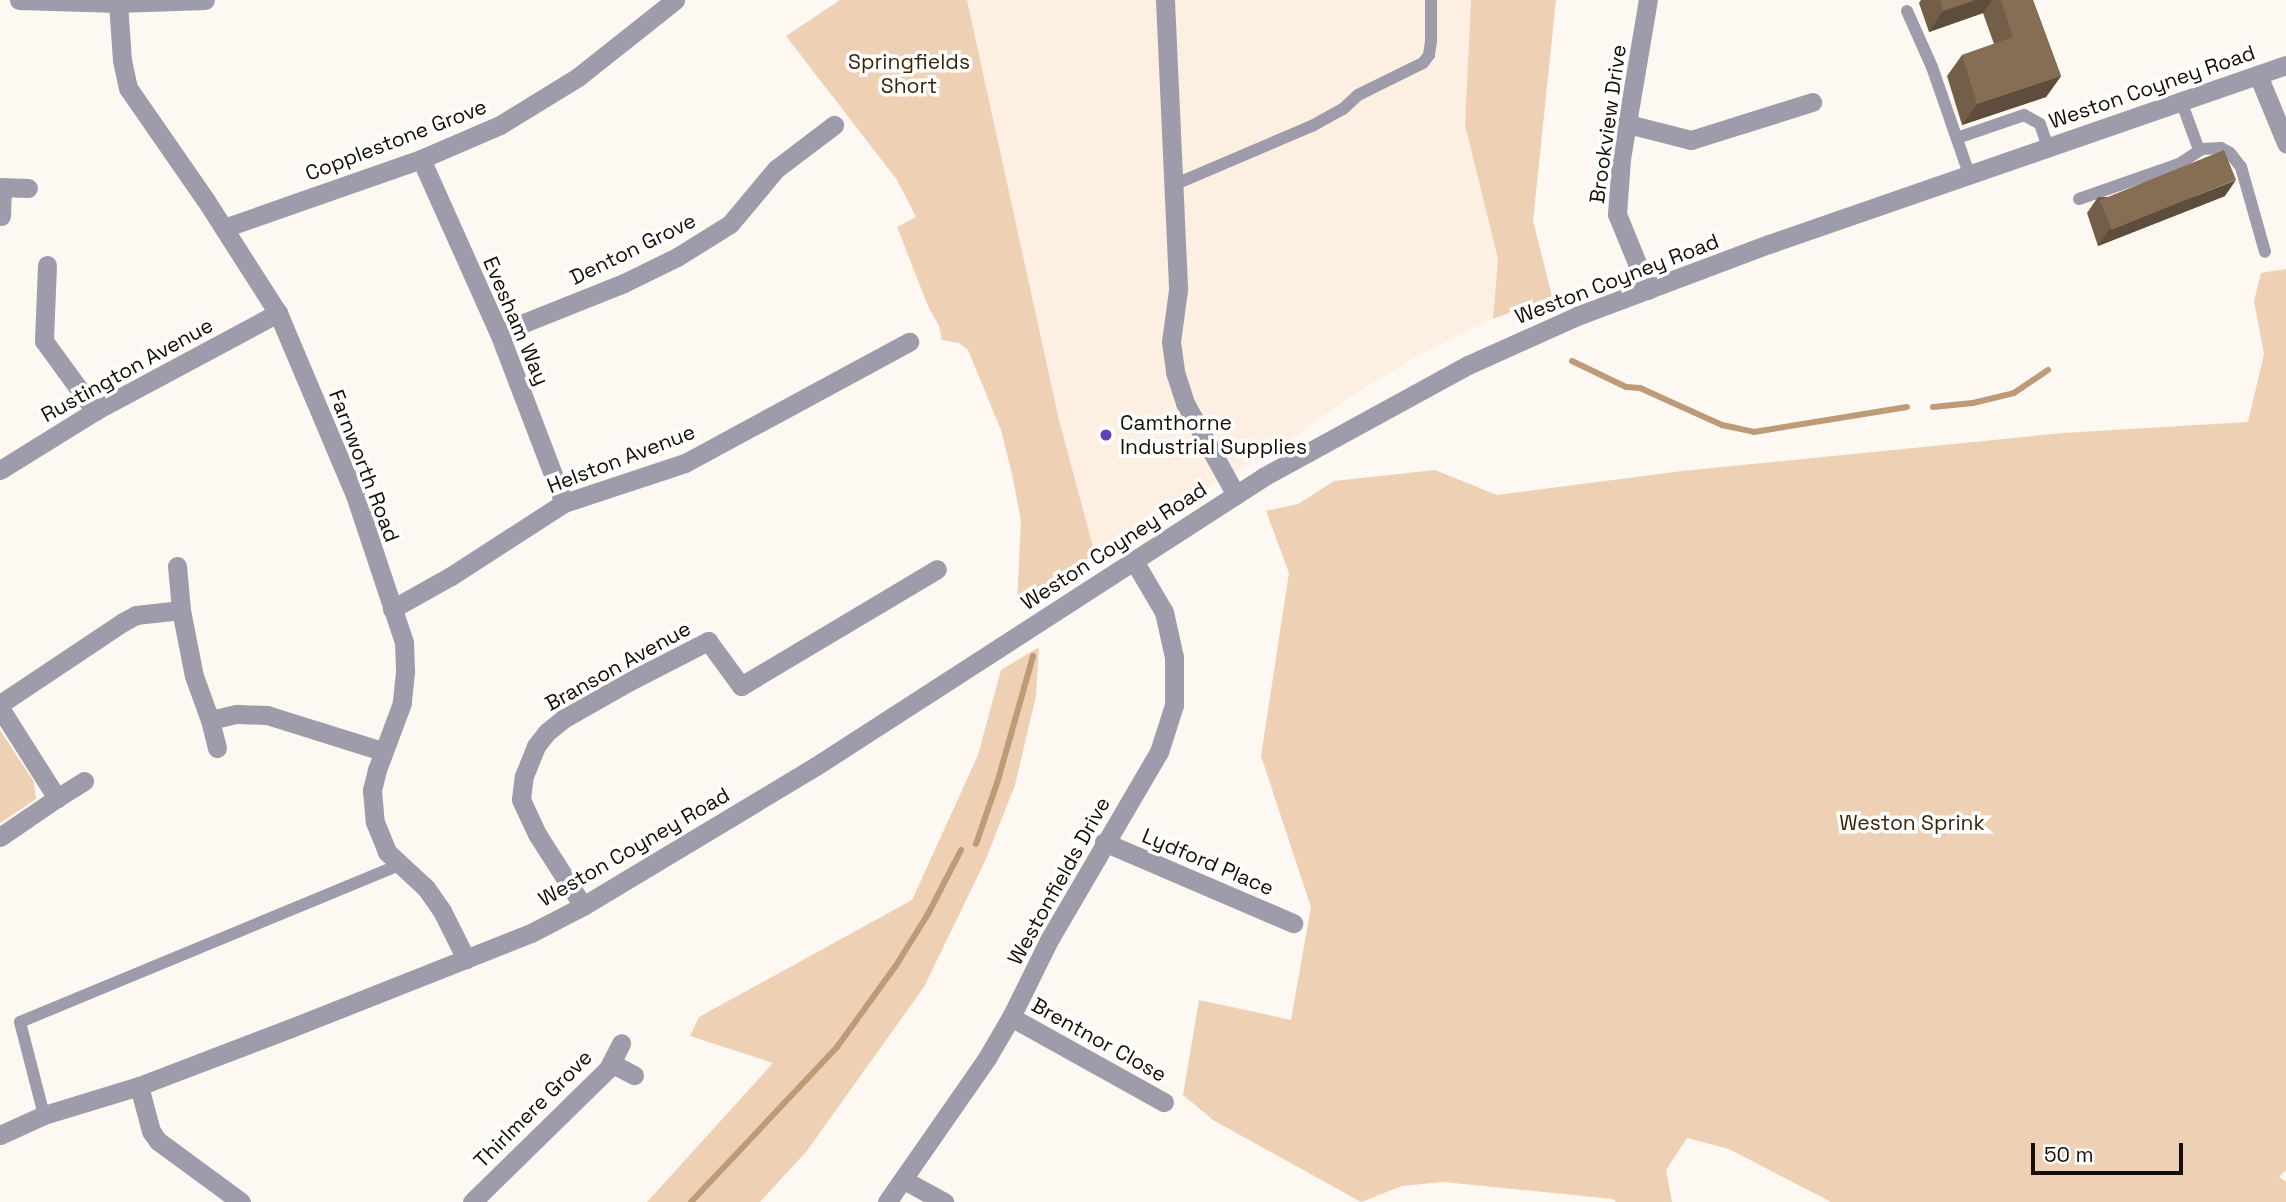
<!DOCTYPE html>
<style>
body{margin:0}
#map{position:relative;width:2286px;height:1202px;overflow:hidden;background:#fdf8f2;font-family:"Space Grotesk",sans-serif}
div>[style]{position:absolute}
.built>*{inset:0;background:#fdefe2}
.green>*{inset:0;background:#eed1b4}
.stream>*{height:6px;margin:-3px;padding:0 3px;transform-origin:3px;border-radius:3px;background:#bd9b79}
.service>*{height:12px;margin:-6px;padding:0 6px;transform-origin:6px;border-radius:6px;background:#9e9caa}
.minor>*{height:19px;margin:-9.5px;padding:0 9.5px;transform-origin:9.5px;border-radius:9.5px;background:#9e9caa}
.tertiary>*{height:19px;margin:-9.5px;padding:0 9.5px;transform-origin:9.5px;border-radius:9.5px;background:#9e9caa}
.wall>*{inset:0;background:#735f49}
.shaded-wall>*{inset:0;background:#5e4d3c}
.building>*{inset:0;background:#866e55;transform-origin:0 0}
.dots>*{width:19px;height:19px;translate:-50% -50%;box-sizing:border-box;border:4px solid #fff;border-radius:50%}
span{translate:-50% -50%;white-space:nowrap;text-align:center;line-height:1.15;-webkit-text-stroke:7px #fff;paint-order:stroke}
.park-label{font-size:21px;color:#3b2306}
.street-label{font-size:21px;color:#160d05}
.poi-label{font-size:21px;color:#160d05}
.left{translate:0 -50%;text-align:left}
.scale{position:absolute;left:2031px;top:1143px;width:152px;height:32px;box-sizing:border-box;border:4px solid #160d05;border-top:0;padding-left:9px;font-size:21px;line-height:24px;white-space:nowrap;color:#160d05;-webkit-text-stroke:5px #fff;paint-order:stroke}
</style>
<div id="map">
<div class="built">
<i style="clip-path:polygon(967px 0,1471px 0,1465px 125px,1498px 259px,1493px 319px,1412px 359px,1356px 393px,1291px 439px,1095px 554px,1059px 420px)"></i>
</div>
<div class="green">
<i style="clip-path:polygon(840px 0,967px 0,1059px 420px,1095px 554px,1017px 603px,1021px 521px,1012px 474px,1001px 430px,968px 350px,959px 343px,942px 340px,939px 326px,928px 306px,897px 227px,916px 217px,897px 180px,786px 36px)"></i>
<i style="clip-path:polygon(1471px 0,1556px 0,1533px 221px,1552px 296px,1493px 319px,1498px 259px,1465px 125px)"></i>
<i style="clip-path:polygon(2286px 269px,2286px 1170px,2279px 1177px,2286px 1182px,2286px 1202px,1831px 1202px,1729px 1149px,1687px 1138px,1666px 1170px,1672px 1202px,1616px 1202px,1613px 1199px,1443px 1182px,1402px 1186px,1361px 1202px,1213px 1120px,1183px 1095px,1199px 1000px,1291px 1020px,1311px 907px,1261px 756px,1289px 573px,1266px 511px,1298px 504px,1334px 481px,1435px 470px,1497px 495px,1682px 471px,2063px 433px,2248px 422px,2264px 354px,2254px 301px,2261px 273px)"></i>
<i style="clip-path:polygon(1039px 647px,1036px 696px,1015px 785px,986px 859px,924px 987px,806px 1152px,760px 1202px,647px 1202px,773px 1063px,690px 1036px,699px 1017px,912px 900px,978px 755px,1001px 670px)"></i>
<i style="clip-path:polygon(0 730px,34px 782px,36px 799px,0 823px)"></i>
</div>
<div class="stream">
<i style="left:1572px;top:361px;width:60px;rotate:25.7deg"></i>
<i style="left:1626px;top:387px;width:14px;rotate:4deg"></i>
<i style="left:1640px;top:388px;width:90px;rotate:24.3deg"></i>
<i style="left:1722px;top:425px;width:33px;rotate:12deg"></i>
<i style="left:1754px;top:432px;width:155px;rotate:-9.3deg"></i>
<i style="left:1933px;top:407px;width:40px;rotate:-5.7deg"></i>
<i style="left:1973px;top:403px;width:42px;rotate:-13.7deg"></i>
<i style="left:2014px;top:393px;width:41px;rotate:-34.1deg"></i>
<i style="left:976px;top:844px;width:68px;rotate:-71deg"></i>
<i style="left:998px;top:780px;width:129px;rotate:-74.2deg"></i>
<i style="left:691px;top:1202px;width:213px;rotate:-46.7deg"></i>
<i style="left:837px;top:1047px;width:99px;rotate:-54.1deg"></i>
<i style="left:895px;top:967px;width:62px;rotate:-58.1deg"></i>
<i style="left:928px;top:914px;width:72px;rotate:-62.7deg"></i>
</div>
<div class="service">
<i style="left:1907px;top:11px;width:61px;rotate:65.9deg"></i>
<i style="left:1932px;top:67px;width:113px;rotate:70.9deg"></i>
<i style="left:2181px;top:101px;width:52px;rotate:69.8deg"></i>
<i style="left:1957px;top:138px;width:71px;rotate:-18.9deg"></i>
<i style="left:2024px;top:115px;width:18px;rotate:29deg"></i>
<i style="left:2040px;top:124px;width:24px;rotate:71deg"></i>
<i style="left:1171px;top:186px;width:153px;rotate:-23.1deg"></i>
<i style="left:1312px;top:126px;width:35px;rotate:-29deg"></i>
<i style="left:1343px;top:109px;width:21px;rotate:-43deg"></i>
<i style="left:1358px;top:95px;width:72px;rotate:-26.2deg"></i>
<i style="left:1423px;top:63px;width:10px;rotate:-53deg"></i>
<i style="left:1429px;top:55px;width:14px;rotate:-82deg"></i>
<i style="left:1431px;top:41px;width:41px;rotate:-90deg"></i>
<i style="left:2079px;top:199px;width:106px;rotate:-19.3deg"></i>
<i style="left:2179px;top:164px;width:27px;rotate:-33deg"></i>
<i style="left:2202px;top:149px;width:19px;rotate:-3deg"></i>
<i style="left:2221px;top:148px;width:10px;rotate:29deg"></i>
<i style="left:2230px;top:153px;width:18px;rotate:52deg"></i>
<i style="left:2241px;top:167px;width:88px;rotate:74.2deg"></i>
<i style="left:44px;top:1115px;width:96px;rotate:-104.5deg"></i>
<i style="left:20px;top:1022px;width:410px;rotate:-22.5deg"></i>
</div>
<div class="minor">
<i style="left:19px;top:0;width:99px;rotate:1.7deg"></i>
<i style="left:118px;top:3px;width:87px;rotate:-2deg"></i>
<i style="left:1165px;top:0;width:290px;rotate:87.4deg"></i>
<i style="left:1178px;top:290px;width:52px;rotate:97.7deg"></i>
<i style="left:1171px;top:342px;width:30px;rotate:82deg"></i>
<i style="left:1175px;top:372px;width:33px;rotate:72deg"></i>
<i style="left:1185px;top:403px;width:105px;rotate:61deg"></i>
<i style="left:118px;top:3px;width:57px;rotate:86deg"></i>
<i style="left:122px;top:60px;width:29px;rotate:78deg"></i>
<i style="left:128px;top:88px;width:135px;rotate:55.3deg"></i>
<i style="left:205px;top:199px;width:135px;rotate:57.4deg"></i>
<i style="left:278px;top:313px;width:198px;rotate:67.1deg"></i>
<i style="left:355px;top:495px;width:155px;rotate:71.6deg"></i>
<i style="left:404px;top:642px;width:30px;rotate:88deg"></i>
<i style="left:405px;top:672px;width:31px;rotate:96deg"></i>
<i style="left:402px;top:703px;width:72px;rotate:110.5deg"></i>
<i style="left:377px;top:770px;width:21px;rotate:104deg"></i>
<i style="left:372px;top:790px;width:32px;rotate:85deg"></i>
<i style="left:375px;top:822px;width:32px;rotate:68deg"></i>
<i style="left:387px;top:852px;width:53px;rotate:42.7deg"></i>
<i style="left:426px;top:888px;width:28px;rotate:55deg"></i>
<i style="left:442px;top:911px;width:54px;rotate:63.4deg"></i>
<i style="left:2258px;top:75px;width:74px;rotate:67.6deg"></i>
<i style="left:1628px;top:124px;width:65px;rotate:14.3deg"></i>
<i style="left:1691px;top:140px;width:127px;rotate:-17.4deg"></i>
<i style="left:421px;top:159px;width:191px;rotate:65.9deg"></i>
<i style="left:499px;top:333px;width:182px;rotate:69.1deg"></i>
<i style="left:0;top:187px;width:28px;rotate:2deg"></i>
<i style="left:1px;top:216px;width:29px;rotate:-88deg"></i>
<i style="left:224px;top:228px;width:209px;rotate:-19.3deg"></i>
<i style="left:421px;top:159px;width:86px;rotate:-23.3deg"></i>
<i style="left:500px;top:125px;width:92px;rotate:-31.6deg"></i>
<i style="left:578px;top:77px;width:124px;rotate:-38.4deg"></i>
<i style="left:47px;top:265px;width:76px;rotate:92.3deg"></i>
<i style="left:44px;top:341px;width:87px;rotate:53.9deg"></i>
<i style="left:1648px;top:290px;width:82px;rotate:-112.2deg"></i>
<i style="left:1617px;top:214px;width:55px;rotate:-85.8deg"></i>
<i style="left:1621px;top:159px;width:161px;rotate:-80.4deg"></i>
<i style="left:499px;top:333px;width:135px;rotate:-21.8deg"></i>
<i style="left:624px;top:283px;width:59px;rotate:-26.1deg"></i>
<i style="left:677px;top:257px;width:62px;rotate:-31.9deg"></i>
<i style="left:730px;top:224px;width:72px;rotate:-50.1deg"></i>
<i style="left:776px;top:169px;width:73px;rotate:-37.2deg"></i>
<i style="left:0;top:470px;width:112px;rotate:-31.8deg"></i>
<i style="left:95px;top:411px;width:208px;rotate:-28.2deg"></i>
<i style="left:177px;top:566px;width:44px;rotate:84.8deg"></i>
<i style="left:181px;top:610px;width:67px;rotate:78.9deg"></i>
<i style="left:194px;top:676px;width:47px;rotate:70deg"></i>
<i style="left:210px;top:720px;width:28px;rotate:-13deg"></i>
<i style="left:237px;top:714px;width:30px;rotate:2deg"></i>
<i style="left:267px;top:715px;width:121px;rotate:17.4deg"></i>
<i style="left:392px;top:609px;width:68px;rotate:-29.2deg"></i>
<i style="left:451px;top:576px;width:135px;rotate:-32.9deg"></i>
<i style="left:564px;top:503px;width:127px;rotate:-18.3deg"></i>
<i style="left:685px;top:463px;width:255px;rotate:-28.4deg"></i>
<i style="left:0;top:704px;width:148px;rotate:-33.7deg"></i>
<i style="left:123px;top:622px;width:15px;rotate:-28deg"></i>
<i style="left:136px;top:615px;width:45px;rotate:-6.3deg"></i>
<i style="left:0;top:708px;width:107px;rotate:57.7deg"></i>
<i style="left:57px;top:798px;width:69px;rotate:145.6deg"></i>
<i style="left:210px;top:720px;width:29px;rotate:76deg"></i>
<i style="left:57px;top:798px;width:32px;rotate:-32deg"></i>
<i style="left:1104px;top:842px;width:206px;rotate:23.2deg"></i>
<i style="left:583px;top:906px;width:85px;rotate:-122.6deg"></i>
<i style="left:537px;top:834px;width:38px;rotate:-115deg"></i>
<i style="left:521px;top:799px;width:23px;rotate:-83deg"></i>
<i style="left:524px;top:776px;width:32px;rotate:-68deg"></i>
<i style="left:536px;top:746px;width:18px;rotate:-52deg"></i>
<i style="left:547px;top:732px;width:21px;rotate:-39deg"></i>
<i style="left:563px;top:719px;width:77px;rotate:-29.6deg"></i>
<i style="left:630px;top:681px;width:88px;rotate:-27.1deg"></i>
<i style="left:708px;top:641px;width:56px;rotate:53.7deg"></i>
<i style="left:741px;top:686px;width:228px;rotate:-30.8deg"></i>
<i style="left:1011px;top:1017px;width:175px;rotate:29.1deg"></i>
<i style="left:611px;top:1063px;width:26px;rotate:28deg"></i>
<i style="left:139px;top:1086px;width:47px;rotate:75.1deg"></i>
<i style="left:151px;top:1131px;width:12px;rotate:55deg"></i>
<i style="left:158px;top:1141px;width:103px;rotate:36.3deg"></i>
<i style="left:904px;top:1180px;width:46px;rotate:28.8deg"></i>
<i style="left:472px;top:1202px;width:190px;rotate:-44.4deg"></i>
<i style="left:608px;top:1069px;width:29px;rotate:-63deg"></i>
<i style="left:887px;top:1202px;width:175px;rotate:-55.2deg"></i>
<i style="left:987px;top:1058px;width:48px;rotate:-59.7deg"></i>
<i style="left:1011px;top:1017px;width:86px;rotate:-63.7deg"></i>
<i style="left:1049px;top:940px;width:218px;rotate:-59.7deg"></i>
<i style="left:1159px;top:752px;width:49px;rotate:-72.3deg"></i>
<i style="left:1174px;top:705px;width:48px;rotate:-90deg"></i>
<i style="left:1174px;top:657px;width:46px;rotate:-102.5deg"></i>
<i style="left:1164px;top:612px;width:59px;rotate:-120.5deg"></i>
</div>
<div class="tertiary">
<i style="left:0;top:1135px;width:48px;rotate:-24.4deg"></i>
<i style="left:44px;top:1115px;width:99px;rotate:-17deg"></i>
<i style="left:139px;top:1086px;width:163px;rotate:-20.9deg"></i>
<i style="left:291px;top:1028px;width:258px;rotate:-21.6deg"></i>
<i style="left:531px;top:933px;width:59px;rotate:-27.4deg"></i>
<i style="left:583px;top:906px;width:272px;rotate:-31deg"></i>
<i style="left:816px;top:766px;width:535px;rotate:-32.86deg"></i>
<i style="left:1265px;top:476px;width:231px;rotate:-28.7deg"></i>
<i style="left:1468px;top:365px;width:120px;rotate:-24.2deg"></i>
<i style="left:1577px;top:316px;width:205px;rotate:-20.6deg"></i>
<i style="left:1769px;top:244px;width:547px;rotate:-19.1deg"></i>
</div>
<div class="wall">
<i style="clip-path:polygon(1921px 0,2033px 0,2061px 76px,2046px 97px,1962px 125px,1947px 76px,1962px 55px,1994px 44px,1983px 13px,1929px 32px,1919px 3px)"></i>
<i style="clip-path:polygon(2225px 196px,2098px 246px,2087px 213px,2098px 197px)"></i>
</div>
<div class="shaded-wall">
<i style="clip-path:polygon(1975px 0,1992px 0,1983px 13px,1929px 32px,1943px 11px)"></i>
<i style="clip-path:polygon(2061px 76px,2046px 97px,1962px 125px,1977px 104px)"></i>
<i style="clip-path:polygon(2236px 180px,2225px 196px,2098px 246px,2109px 230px)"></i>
</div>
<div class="building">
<i style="clip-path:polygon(1940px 0,1975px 0,1943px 11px)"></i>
<i style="clip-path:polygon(2001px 0,2033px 0,2061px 76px,1977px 104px,1962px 55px,2013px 37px)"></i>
<i style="left:2224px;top:150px;width:32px;height:134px;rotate:68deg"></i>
</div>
<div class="dots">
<i style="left:1106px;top:435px;background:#623eb7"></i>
</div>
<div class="park-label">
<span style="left:909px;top:74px">Springfields<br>Short</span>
<span style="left:1912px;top:823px">Weston Sprink</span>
</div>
<div class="street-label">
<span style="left:2152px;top:87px;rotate:-19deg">Weston Coyney Road</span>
<span style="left:1608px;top:124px;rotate:-82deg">Brookview Drive</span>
<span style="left:396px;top:140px;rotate:-21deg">Copplestone Grove</span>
<span style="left:633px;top:249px;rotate:-26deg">Denton Grove</span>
<span style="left:1617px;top:279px;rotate:-21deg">Weston Coyney Road</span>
<span style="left:516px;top:321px;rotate:67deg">Evesham Way</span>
<span style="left:127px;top:370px;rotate:-29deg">Rustington Avenue</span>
<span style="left:621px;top:459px;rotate:-21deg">Helston Avenue</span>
<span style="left:364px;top:466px;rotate:69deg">Farnworth Road</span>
<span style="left:1114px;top:546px;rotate:-33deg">Weston Coyney Road</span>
<span style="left:618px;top:666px;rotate:-29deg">Branson Avenue</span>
<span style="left:634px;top:847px;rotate:-30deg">Weston Coyney Road</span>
<span style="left:1208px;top:862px;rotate:23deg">Lydford Place</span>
<span style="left:1059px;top:881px;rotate:-61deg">Westonfields Drive</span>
<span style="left:1099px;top:1040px;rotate:29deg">Brentnor Close</span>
<span style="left:533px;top:1109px;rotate:-45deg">Thirlmere Grove</span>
</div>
<div class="poi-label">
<span class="left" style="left:1120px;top:435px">Camthorne<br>Industrial Supplies</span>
</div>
<div class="scale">50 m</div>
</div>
